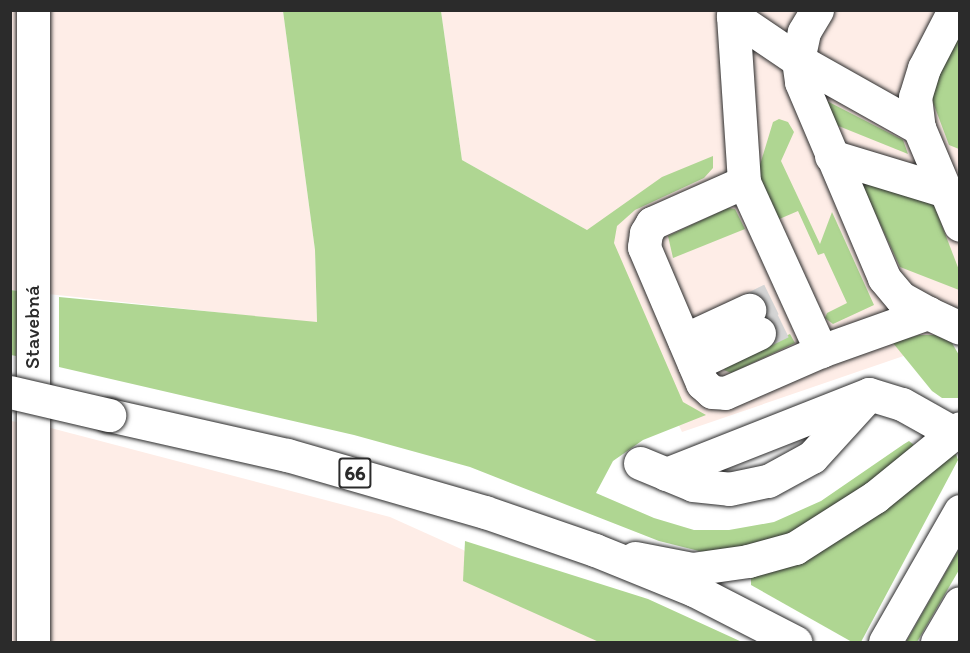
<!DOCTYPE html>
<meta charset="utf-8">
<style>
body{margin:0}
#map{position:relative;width:970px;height:653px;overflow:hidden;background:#fff;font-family:Itim,sans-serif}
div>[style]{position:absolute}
.built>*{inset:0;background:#feede7}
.green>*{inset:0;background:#afd692}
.minor-tunnel>*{height:33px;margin-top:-16.5px;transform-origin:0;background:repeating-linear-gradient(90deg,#d5d5d5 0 33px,transparent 0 49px)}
.roads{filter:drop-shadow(0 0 2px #2b2b2b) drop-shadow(0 0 2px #2b2b2b)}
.minor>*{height:33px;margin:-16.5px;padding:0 16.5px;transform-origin:16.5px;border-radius:16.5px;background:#fff}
.major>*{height:33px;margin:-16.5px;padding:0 16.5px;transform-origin:16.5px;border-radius:16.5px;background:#fff}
.bridges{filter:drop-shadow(0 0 2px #2b2b2b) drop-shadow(0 0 2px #2b2b2b)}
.major-bridge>*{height:33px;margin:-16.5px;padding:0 16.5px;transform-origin:16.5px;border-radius:16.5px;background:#fff}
span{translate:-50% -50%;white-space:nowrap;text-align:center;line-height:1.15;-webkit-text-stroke:6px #fff;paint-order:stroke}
.shield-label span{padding:2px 4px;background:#fff;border:2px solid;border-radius:4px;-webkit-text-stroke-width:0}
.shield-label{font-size:20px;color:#2b2b2b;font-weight:700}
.street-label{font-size:21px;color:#2b2b2b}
.frame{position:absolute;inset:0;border:12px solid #2b2b2b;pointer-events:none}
</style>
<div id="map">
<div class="built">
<i style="clip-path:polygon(10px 11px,283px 11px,315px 250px,317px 323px,11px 290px)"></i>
<i style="clip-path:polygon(441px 11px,959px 11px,959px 337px,682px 432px,587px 230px,462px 160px)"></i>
<i style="clip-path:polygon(11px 421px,47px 427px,390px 517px,668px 642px,11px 642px)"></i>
</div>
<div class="green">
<i style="clip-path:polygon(283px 11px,441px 11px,462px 160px,587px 230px,662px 177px,713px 156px,713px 168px,704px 178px,635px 210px,617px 226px,614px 243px,683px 402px,706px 415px,643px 440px,613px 461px,596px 493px,654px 518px,694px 530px,729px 530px,774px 522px,821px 501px,904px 444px,909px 441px,914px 445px,859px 492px,813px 524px,777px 539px,707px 553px,659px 541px,470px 467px,354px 435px,59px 367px,59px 297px,317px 322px,315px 250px)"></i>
<i style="clip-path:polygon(959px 32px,959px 149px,949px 145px,931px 97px,939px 67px)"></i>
<i style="clip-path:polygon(823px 99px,903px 140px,908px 154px,836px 125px)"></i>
<i style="clip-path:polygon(779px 119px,788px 122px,794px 132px,781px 161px,820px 244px,832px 212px,874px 305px,833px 324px,825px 318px,827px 313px,847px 303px,824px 253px,818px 255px,798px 211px,777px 220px,761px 182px,759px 168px,773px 122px)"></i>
<i style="clip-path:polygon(860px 180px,934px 205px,959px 270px,959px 290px,900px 267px)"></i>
<i style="clip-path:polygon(728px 208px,735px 209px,745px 229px,673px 258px,668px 236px)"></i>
<i style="clip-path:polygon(10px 290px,18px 291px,16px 356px,11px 355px)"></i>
<i style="clip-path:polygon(790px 334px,795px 343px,731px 373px,724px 370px,726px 363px)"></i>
<i style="clip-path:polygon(919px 335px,935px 335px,952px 343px,959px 355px,959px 398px,942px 398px,932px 391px,893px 343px)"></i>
<i style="clip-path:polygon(956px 454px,958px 460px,861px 642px,852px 642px,751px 585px,751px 574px,941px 458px)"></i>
<i style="clip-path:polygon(465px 541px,648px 599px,742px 642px,599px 642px,463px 581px)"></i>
<i style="clip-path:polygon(959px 549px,959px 570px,917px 642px,906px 642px)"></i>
</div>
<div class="minor-tunnel">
<i style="left:749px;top:310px;width:25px;rotate:-26deg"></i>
<i style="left:759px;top:333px;width:25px;rotate:-26deg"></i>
</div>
<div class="roads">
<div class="minor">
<i style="left:33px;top:10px;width:632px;rotate:90deg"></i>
<i style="left:738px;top:10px;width:8px;rotate:130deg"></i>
<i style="left:733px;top:16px;width:166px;rotate:86.2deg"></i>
<i style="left:744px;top:182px;width:186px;rotate:65.5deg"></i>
<i style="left:821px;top:351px;width:114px;rotate:-19.6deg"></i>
<i style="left:928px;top:313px;width:35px;rotate:25deg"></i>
<i style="left:817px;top:10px;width:26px;rotate:121deg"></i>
<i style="left:804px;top:32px;width:29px;rotate:102deg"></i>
<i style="left:798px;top:60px;width:22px;rotate:82deg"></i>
<i style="left:801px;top:82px;width:213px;rotate:67deg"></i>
<i style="left:884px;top:278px;width:26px;rotate:50deg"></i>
<i style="left:901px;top:298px;width:31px;rotate:29deg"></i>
<i style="left:954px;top:10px;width:65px;rotate:117.3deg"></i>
<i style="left:924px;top:68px;width:30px;rotate:107deg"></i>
<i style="left:915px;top:97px;width:31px;rotate:83deg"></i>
<i style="left:919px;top:128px;width:105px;rotate:67.1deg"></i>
<i style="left:733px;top:16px;width:78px;rotate:34.1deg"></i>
<i style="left:798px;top:60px;width:139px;rotate:29.3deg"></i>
<i style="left:831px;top:156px;width:120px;rotate:16.9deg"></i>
<i style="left:744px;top:182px;width:101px;rotate:156deg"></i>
<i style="left:652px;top:223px;width:12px;rotate:121deg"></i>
<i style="left:646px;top:233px;width:14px;rotate:98deg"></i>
<i style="left:644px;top:247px;width:148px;rotate:66.9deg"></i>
<i style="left:702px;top:383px;width:13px;rotate:42deg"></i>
<i style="left:712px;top:392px;width:13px;rotate:4deg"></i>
<i style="left:725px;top:393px;width:105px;rotate:-23.6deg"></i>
<i style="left:684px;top:340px;width:72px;rotate:-24.8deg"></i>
<i style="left:694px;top:364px;width:72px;rotate:-25.5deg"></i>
<i style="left:640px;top:463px;width:57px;rotate:22.5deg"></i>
<i style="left:693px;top:485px;width:36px;rotate:6deg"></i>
<i style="left:729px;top:489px;width:40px;rotate:-12deg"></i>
<i style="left:768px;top:481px;width:50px;rotate:-28.6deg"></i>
<i style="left:812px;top:457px;width:79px;rotate:-47.6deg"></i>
<i style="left:666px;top:474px;width:218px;rotate:-21.5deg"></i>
<i style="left:869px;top:394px;width:34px;rotate:17deg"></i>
<i style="left:902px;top:404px;width:57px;rotate:29.2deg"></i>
<i style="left:635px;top:558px;width:58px;rotate:10.9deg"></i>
<i style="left:692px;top:569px;width:57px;rotate:-8.1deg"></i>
<i style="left:748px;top:561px;width:49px;rotate:-15.5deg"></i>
<i style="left:795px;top:548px;width:95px;rotate:-32.5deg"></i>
<i style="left:875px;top:497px;width:109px;rotate:-39.1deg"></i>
<i style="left:885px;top:642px;width:151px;rotate:-60.2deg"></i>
<i style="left:937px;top:642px;width:45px;rotate:-59.5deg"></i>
</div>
<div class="major">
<i style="left:109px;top:415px;width:182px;rotate:12.7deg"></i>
<i style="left:287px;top:455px;width:206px;rotate:16.1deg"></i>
<i style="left:485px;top:512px;width:116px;rotate:19.1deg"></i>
<i style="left:595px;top:550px;width:107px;rotate:22deg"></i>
<i style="left:694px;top:590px;width:114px;rotate:27.2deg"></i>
</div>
</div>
<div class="bridges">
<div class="major-bridge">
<i style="left:10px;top:392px;width:102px;rotate:13.1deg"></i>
</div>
</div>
<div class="shield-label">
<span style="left:355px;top:473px">66</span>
</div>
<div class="street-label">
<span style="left:32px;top:327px;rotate:-90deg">Stavebná</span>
</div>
<div class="frame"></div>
</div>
